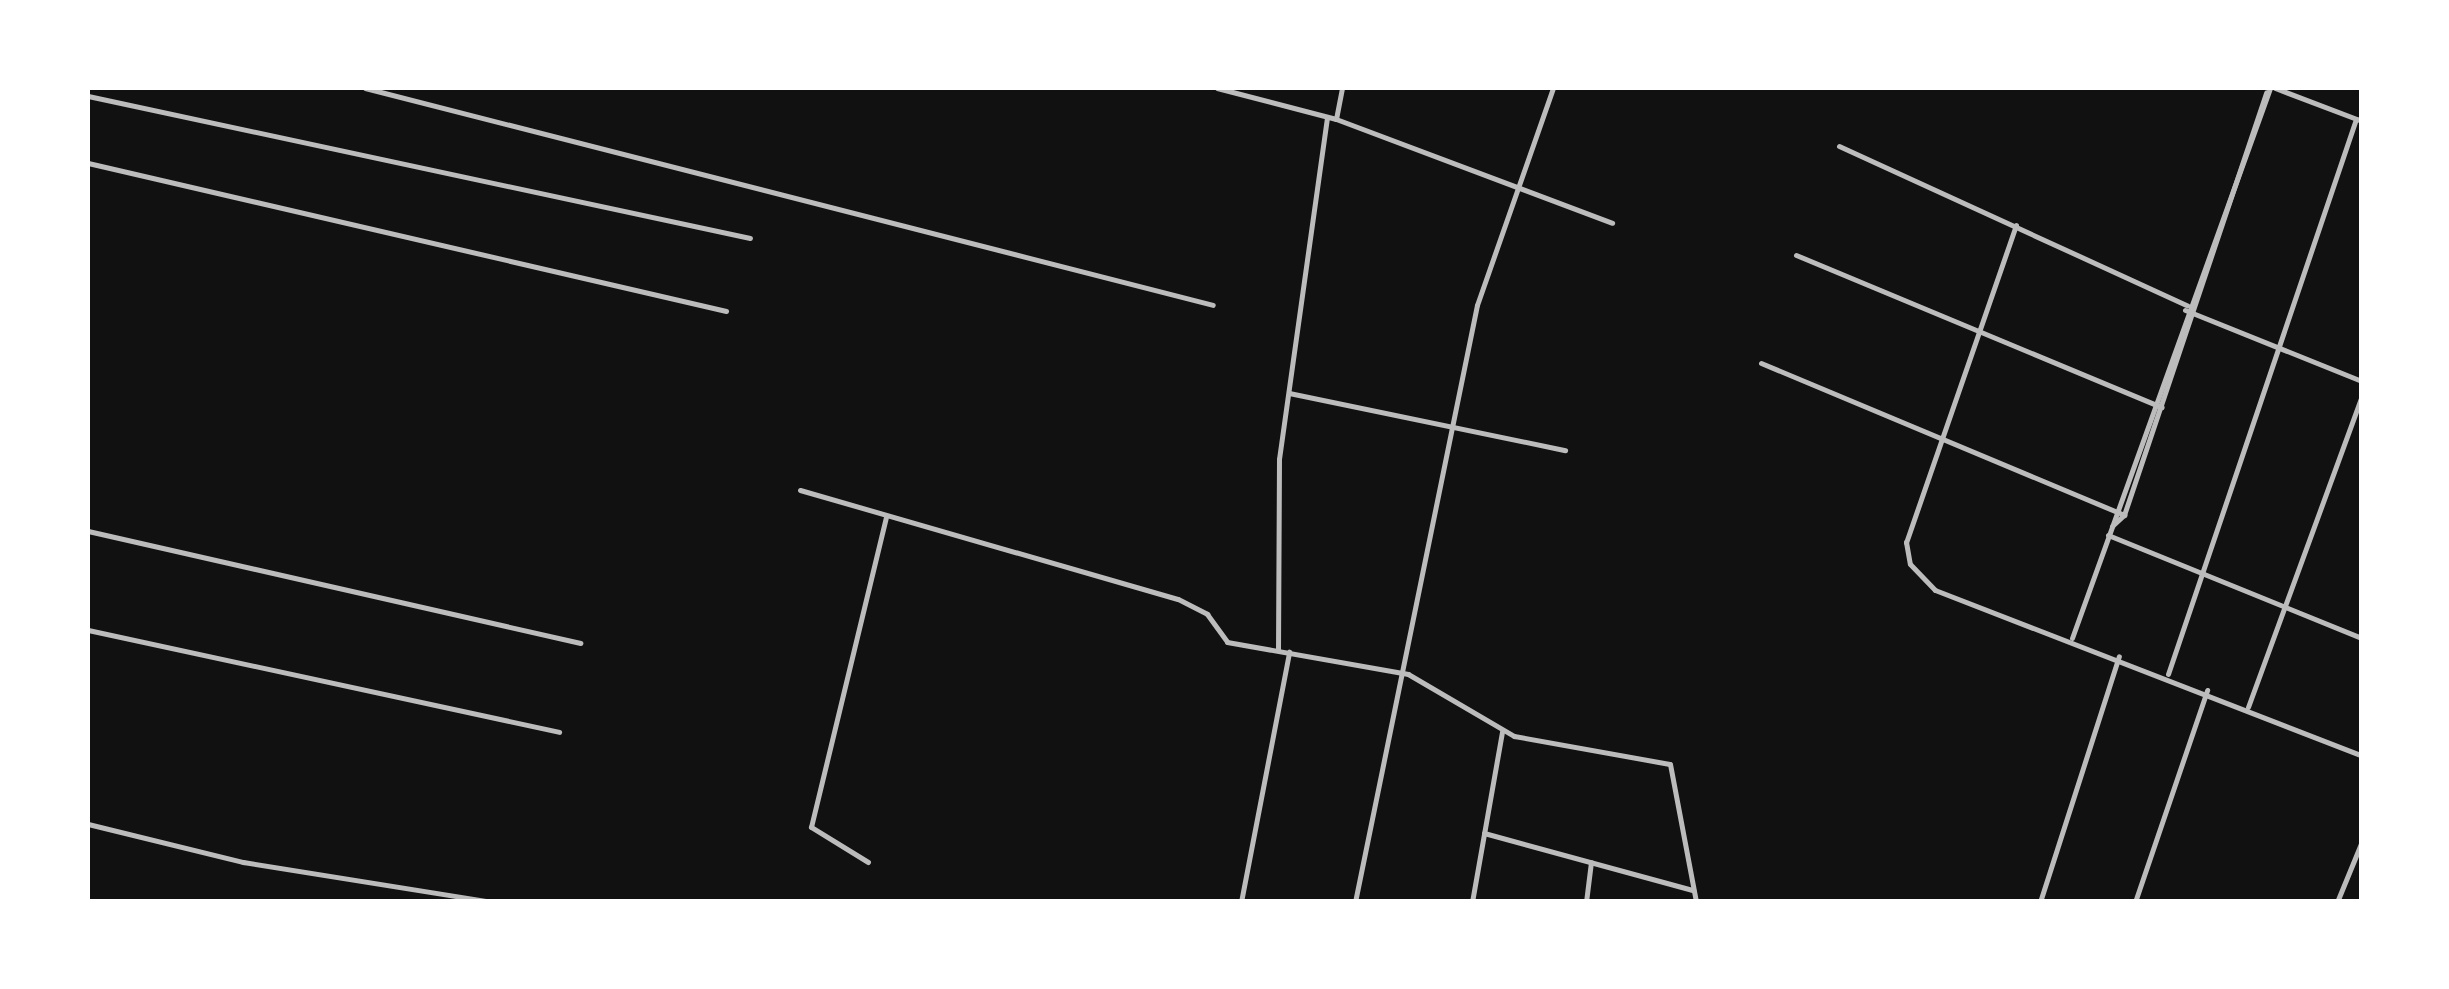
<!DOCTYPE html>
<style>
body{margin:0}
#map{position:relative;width:2449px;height:989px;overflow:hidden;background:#111;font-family:"Roboto Condensed",sans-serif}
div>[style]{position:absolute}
.minor>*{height:5px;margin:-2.5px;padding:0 2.5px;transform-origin:2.5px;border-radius:2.5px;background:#bcbcbc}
span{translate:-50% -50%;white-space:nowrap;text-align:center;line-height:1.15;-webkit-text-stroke:8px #fff;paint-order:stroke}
.frame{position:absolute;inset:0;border:90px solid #fff;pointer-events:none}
</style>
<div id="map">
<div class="minor">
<i style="left:365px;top:88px;width:875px;rotate:14.35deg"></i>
<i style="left:1217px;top:88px;width:123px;rotate:14.6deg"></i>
<i style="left:1336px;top:119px;width:295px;rotate:20.6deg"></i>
<i style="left:2275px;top:88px;width:93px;rotate:20.8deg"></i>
<i style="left:88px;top:96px;width:677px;rotate:12.11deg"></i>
<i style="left:1336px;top:119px;width:32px;rotate:-79deg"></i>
<i style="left:1839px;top:146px;width:383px;rotate:24.6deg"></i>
<i style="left:88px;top:163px;width:655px;rotate:13.06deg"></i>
<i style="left:2016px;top:225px;width:336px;rotate:109.1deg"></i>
<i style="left:1906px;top:542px;width:22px;rotate:80deg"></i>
<i style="left:1910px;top:564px;width:36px;rotate:46deg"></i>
<i style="left:1935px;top:590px;width:458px;rotate:21.2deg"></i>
<i style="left:1796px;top:255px;width:396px;rotate:22.6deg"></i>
<i style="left:2185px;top:310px;width:191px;rotate:21.9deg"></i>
<i style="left:1761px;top:363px;width:394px;rotate:22.7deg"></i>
<i style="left:1289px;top:393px;width:282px;rotate:11.7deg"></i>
<i style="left:800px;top:490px;width:393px;rotate:16.1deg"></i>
<i style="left:1178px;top:599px;width:33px;rotate:27deg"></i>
<i style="left:1207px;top:614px;width:34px;rotate:54deg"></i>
<i style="left:1227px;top:642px;width:184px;rotate:10deg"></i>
<i style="left:1408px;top:674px;width:123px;rotate:30.3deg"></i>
<i style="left:1514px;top:736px;width:158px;rotate:10.2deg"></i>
<i style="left:1670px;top:764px;width:140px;rotate:79.3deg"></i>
<i style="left:2112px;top:526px;width:16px;rotate:-43deg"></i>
<i style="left:2124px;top:515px;width:446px;rotate:-71.4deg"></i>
<i style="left:88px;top:531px;width:505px;rotate:12.82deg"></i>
<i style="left:2108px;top:535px;width:274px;rotate:22.1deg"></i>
<i style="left:88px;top:630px;width:482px;rotate:12.2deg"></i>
<i style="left:2072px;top:638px;width:585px;rotate:-70.2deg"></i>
<i style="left:1278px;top:650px;width:191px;rotate:-89.7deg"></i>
<i style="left:1279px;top:459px;width:344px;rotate:-82deg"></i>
<i style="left:2168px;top:674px;width:586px;rotate:-71.29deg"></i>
<i style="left:2248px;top:707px;width:332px;rotate:-69.9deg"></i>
<i style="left:88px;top:824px;width:160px;rotate:13.8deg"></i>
<i style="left:243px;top:862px;width:252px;rotate:9.1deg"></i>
<i style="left:1484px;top:833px;width:217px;rotate:15.3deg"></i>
<i style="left:868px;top:862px;width:67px;rotate:-148.4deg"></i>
<i style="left:811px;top:827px;width:318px;rotate:-76.4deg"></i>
<i style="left:1186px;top:902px;width:1px;rotate:-90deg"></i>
<i style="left:1241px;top:902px;width:255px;rotate:-79.1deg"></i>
<i style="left:1355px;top:902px;width:609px;rotate:-78.45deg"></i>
<i style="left:1477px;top:305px;width:230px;rotate:-70.7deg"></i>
<i style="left:1472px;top:902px;width:174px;rotate:-80deg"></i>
<i style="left:1586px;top:902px;width:40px;rotate:-82.9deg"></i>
<i style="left:2040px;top:902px;width:258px;rotate:-72.2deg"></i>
<i style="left:2135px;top:902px;width:224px;rotate:-71.2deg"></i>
<i style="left:2337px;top:902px;width:66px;rotate:-67.7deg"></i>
</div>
<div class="frame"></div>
</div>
